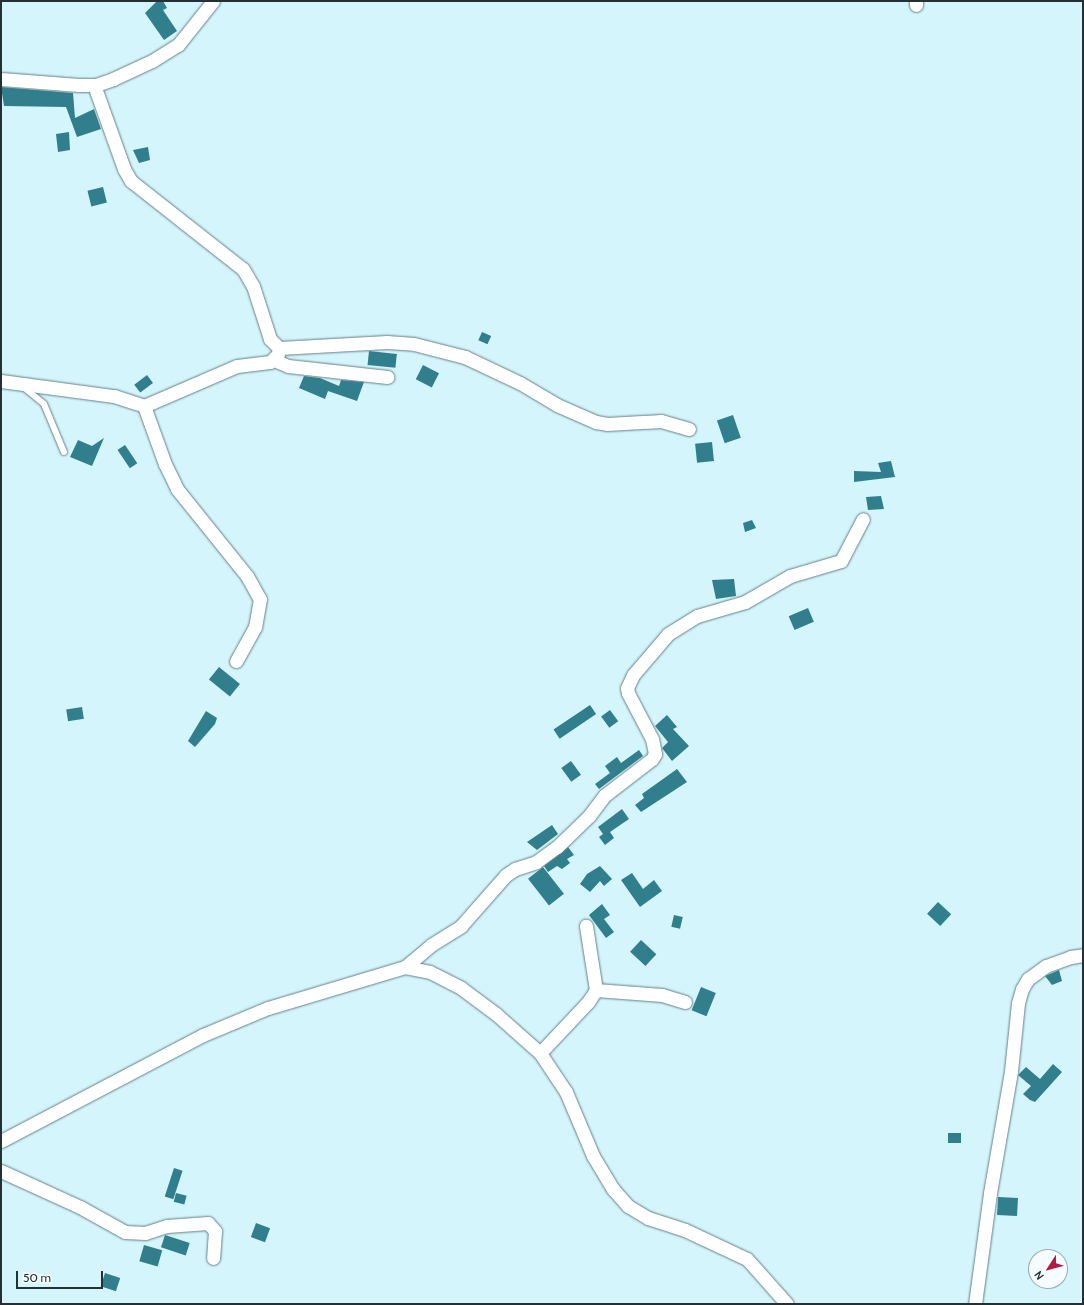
<!DOCTYPE html>
<style>
body{margin:0}
#map{position:relative;width:1084px;height:1305px;overflow:hidden;background:#d5f5fc;font-family:Cabin,sans-serif}
div>[style]{position:absolute}
.building>*{inset:0;background:#317e8d;transform-origin:0 0}
.roads{filter:drop-shadow(0 0 1px #648188) drop-shadow(0 0 1px #648188)}
.service>*{height:6px;margin:-3px;padding:0 3px;transform-origin:3px;border-radius:3px;background:#fff}
.minor>*{height:13px;margin:-6.5px;padding:0 6.5px;transform-origin:6.5px;border-radius:6.5px;background:#fff}
span{translate:-50% -50%;white-space:nowrap;text-align:center;line-height:1.15;-webkit-text-stroke:4px #f6fdfe;paint-order:stroke}
.frame{position:absolute;inset:0;border:2px solid #243033;pointer-events:none}
.north{position:absolute;left:1028px;top:1249px;width:40px;height:40px;box-sizing:border-box;background:#f6fdfe;border:1px solid #a2abad;border-radius:50%;rotate:234deg;font-size:11px;font-weight:700;line-height:16px;text-align:center;color:#243033}
.north::after{content:'';display:block;margin:auto;width:14px;height:18px;background:#b01c43;clip-path:polygon(50% 0,100% 100%,50% 72%,0 100%)}
.scale{position:absolute;left:16px;top:1271px;width:87px;height:18px;box-sizing:border-box;border:2px solid #243033;border-top:0;padding-left:5px;font-size:12px;line-height:14px;white-space:nowrap;color:#243033;-webkit-text-stroke:3px #f6fdfe;paint-order:stroke}
</style>
<div id="map">
<div class="building">
<i style="clip-path:polygon(157px 1px,163px 1px,167px 8px,163px 10px,177px 31px,164px 40px,145px 13px)"></i>
<i style="clip-path:polygon(1px 87px,73px 93px,75px 118px,94px 109px,101px 129px,77px 137px,66px 107px,4px 106px)"></i>
<i style="clip-path:polygon(69px 132px,70px 150px,58px 152px,56px 134px)"></i>
<i style="clip-path:polygon(148px 147px,150px 160px,139px 163px,133px 150px)"></i>
<i style="left:103px;top:187px;width:16px;height:16px;rotate:76deg"></i>
<i style="left:482px;top:332px;width:10px;height:9px;rotate:24deg"></i>
<i style="left:369px;top:351px;width:28px;height:14px;rotate:6deg"></i>
<i style="left:423px;top:365px;width:18px;height:16px;rotate:27deg"></i>
<i style="left:147px;top:375px;width:10px;height:16px;rotate:53deg"></i>
<i style="clip-path:polygon(304px 376px,320px 378px,339px 386px,341px 380px,364px 382px,357px 401px,328px 391px,325px 399px,299px 388px)"></i>
<i style="left:733px;top:415px;width:24px;height:17px;rotate:71deg"></i>
<i style="clip-path:polygon(104px 438px,92px 466px,70px 457px,78px 440px,92px 446px)"></i>
<i style="left:712px;top:442px;width:19px;height:17px;rotate:84deg"></i>
<i style="left:125px;top:445px;width:22px;height:9px;rotate:56deg"></i>
<i style="clip-path:polygon(891px 461px,895px 477px,854px 482px,854px 471px,881px 472px,878px 463px)"></i>
<i style="clip-path:polygon(881px 496px,884px 509px,868px 510px,866px 497px)"></i>
<i style="clip-path:polygon(752px 520px,756px 528px,745px 532px,743px 523px)"></i>
<i style="clip-path:polygon(734px 579px,736px 596px,716px 599px,712px 580px)"></i>
<i style="left:808px;top:608px;width:15px;height:21px;rotate:67deg"></i>
<i style="left:219px;top:667px;width:27px;height:16px;rotate:39deg"></i>
<i style="left:590px;top:705px;width:11px;height:44px;rotate:56deg"></i>
<i style="left:82px;top:707px;width:12px;height:16px;rotate:81deg"></i>
<i style="left:610px;top:710px;width:14px;height:11px;rotate:54deg"></i>
<i style="clip-path:polygon(206px 711px,217px 718px,215px 724px,195px 747px,188px 741px)"></i>
<i style="clip-path:polygon(667px 715px,677px 727px,673px 729px,689px 746px,672px 761px,662px 748px,668px 742px,655px 726px)"></i>
<i style="clip-path:polygon(639px 750px,643px 756px,599px 789px,595px 784px,610px 773px,605px 766px,617px 757px,621px 763px)"></i>
<i style="left:571px;top:761px;width:17px;height:12px;rotate:54deg"></i>
<i style="clip-path:polygon(677px 769px,687px 782px,641px 812px,635px 805px,644px 798px,642px 794px)"></i>
<i style="clip-path:polygon(622px 809px,629px 819px,610px 832px,614px 838px,605px 845px,599px 837px,603px 834px,598px 827px)"></i>
<i style="clip-path:polygon(552px 825px,558px 834px,537px 850px,527px 842px)"></i>
<i style="clip-path:polygon(568px 847px,574px 855px,567px 859px,570px 863px,562px 869px,557px 866px,548px 872px,544px 866px)"></i>
<i style="clip-path:polygon(600px 866px,612px 879px,604px 886px,600px 881px,590px 892px,580px 884px,587px 874px)"></i>
<i style="left:543px;top:867px;width:34px;height:19px;rotate:52deg"></i>
<i style="clip-path:polygon(632px 873px,643px 889px,654px 880px,662px 891px,640px 907px,621px 880px)"></i>
<i style="left:938px;top:902px;width:18px;height:16px;rotate:43deg"></i>
<i style="clip-path:polygon(602px 904px,610px 915px,604px 919px,614px 932px,606px 938px,589px 915px)"></i>
<i style="left:674px;top:915px;width:9px;height:12px;rotate:13deg"></i>
<i style="left:641px;top:940px;width:21px;height:16px;rotate:43deg"></i>
<i style="clip-path:polygon(1059px 970px,1062px 981px,1052px 985px,1045px 976px)"></i>
<i style="left:701px;top:987px;width:16px;height:25px;rotate:22deg"></i>
<i style="clip-path:polygon(1053px 1064px,1062px 1072px,1035px 1102px,1030px 1100px,1023px 1094px,1031px 1086px,1018px 1075px,1026px 1067px,1040px 1079px)"></i>
<i style="left:948px;top:1133px;width:13px;height:10px"></i>
<i style="left:174px;top:1168px;width:9px;height:30px;rotate:18deg"></i>
<i style="left:176px;top:1193px;width:11px;height:9px;rotate:15deg"></i>
<i style="left:998px;top:1197px;width:20px;height:18px;rotate:3deg"></i>
<i style="left:256px;top:1223px;width:15px;height:15px;rotate:20deg"></i>
<i style="left:165px;top:1235px;width:26px;height:13px;rotate:18deg"></i>
<i style="left:144px;top:1245px;width:19px;height:17px;rotate:16deg"></i>
<i style="left:105px;top:1273px;width:16px;height:14px;rotate:18deg"></i>
</div>
<div class="roads">
<div class="service">
<i style="left:22px;top:386px;width:28px;rotate:39deg"></i>
<i style="left:44px;top:404px;width:52px;rotate:67.4deg"></i>
</div>
<div class="minor">
<i style="left:916px;top:5px;width:4px;rotate:-90deg"></i>
<i style="left:1px;top:79px;width:78px;rotate:4.4deg"></i>
<i style="left:79px;top:85px;width:17px"></i>
<i style="left:96px;top:85px;width:18px;rotate:-19deg"></i>
<i style="left:113px;top:79px;width:43px;rotate:-24.8deg"></i>
<i style="left:152px;top:61px;width:31px;rotate:-32deg"></i>
<i style="left:178px;top:45px;width:56px;rotate:-51.5deg"></i>
<i style="left:94px;top:85px;width:89px;rotate:70.3deg"></i>
<i style="left:124px;top:169px;width:14px;rotate:60deg"></i>
<i style="left:131px;top:181px;width:142px;rotate:38.2deg"></i>
<i style="left:243px;top:269px;width:20px;rotate:60deg"></i>
<i style="left:253px;top:286px;width:56px;rotate:72.2deg"></i>
<i style="left:270px;top:339px;width:13px;rotate:45deg"></i>
<i style="left:279px;top:348px;width:108px;rotate:-3.2deg"></i>
<i style="left:387px;top:342px;width:27px;rotate:4deg"></i>
<i style="left:414px;top:344px;width:53px;rotate:14.3deg"></i>
<i style="left:465px;top:357px;width:61px;rotate:25.3deg"></i>
<i style="left:520px;top:383px;width:43px;rotate:30.7deg"></i>
<i style="left:557px;top:405px;width:43px;rotate:23.6deg"></i>
<i style="left:596px;top:422px;width:11px;rotate:10deg"></i>
<i style="left:607px;top:424px;width:54px;rotate:-3.2deg"></i>
<i style="left:661px;top:421px;width:29px;rotate:16deg"></i>
<i style="left:274px;top:360px;width:15px;rotate:23deg"></i>
<i style="left:288px;top:366px;width:100px;rotate:6.3deg"></i>
<i style="left:1px;top:381px;width:114px;rotate:7.6deg"></i>
<i style="left:114px;top:396px;width:32px;rotate:18deg"></i>
<i style="left:144px;top:406px;width:101px;rotate:-23.3deg"></i>
<i style="left:237px;top:366px;width:33px;rotate:-7deg"></i>
<i style="left:270px;top:362px;width:11px;rotate:-45deg"></i>
<i style="left:278px;top:354px;width:6px;rotate:-81deg"></i>
<i style="left:144px;top:406px;width:62px;rotate:70.1deg"></i>
<i style="left:165px;top:464px;width:28px;rotate:64deg"></i>
<i style="left:177px;top:489px;width:112px;rotate:51.2deg"></i>
<i style="left:247px;top:576px;width:26px;rotate:61deg"></i>
<i style="left:260px;top:599px;width:28px;rotate:100deg"></i>
<i style="left:255px;top:627px;width:39px;rotate:119deg"></i>
<i style="left:405px;top:967px;width:34px;rotate:-40deg"></i>
<i style="left:431px;top:945px;width:36px;rotate:-32deg"></i>
<i style="left:461px;top:926px;width:68px;rotate:-48.6deg"></i>
<i style="left:506px;top:875px;width:11px;rotate:-34deg"></i>
<i style="left:515px;top:869px;width:22px;rotate:-18deg"></i>
<i style="left:536px;top:862px;width:26px;rotate:-36deg"></i>
<i style="left:557px;top:847px;width:45px;rotate:-44.1deg"></i>
<i style="left:589px;top:816px;width:26px;rotate:-53deg"></i>
<i style="left:605px;top:795px;width:59px;rotate:-37.5deg"></i>
<i style="left:652px;top:759px;width:6px;rotate:-59deg"></i>
<i style="left:655px;top:754px;width:15px;rotate:-101deg"></i>
<i style="left:652px;top:739px;width:52px;rotate:-117.6deg"></i>
<i style="left:628px;top:693px;width:5px;rotate:-101deg"></i>
<i style="left:627px;top:688px;width:14px;rotate:-65deg"></i>
<i style="left:633px;top:675px;width:54px;rotate:-49.5deg"></i>
<i style="left:668px;top:634px;width:34px;rotate:-32deg"></i>
<i style="left:697px;top:616px;width:50px;rotate:-16.3deg"></i>
<i style="left:745px;top:602px;width:52px;rotate:-30deg"></i>
<i style="left:790px;top:576px;width:53px;rotate:-16.4deg"></i>
<i style="left:841px;top:561px;width:47px;rotate:-62.4deg"></i>
<i style="left:596px;top:990px;width:66px;rotate:4.3deg"></i>
<i style="left:662px;top:995px;width:24px;rotate:17deg"></i>
<i style="left:540px;top:1053px;width:70px;rotate:-46.7deg"></i>
<i style="left:588px;top:1002px;width:14px;rotate:-56deg"></i>
<i style="left:596px;top:990px;width:65px;rotate:-98.9deg"></i>
<i style="left:1px;top:1141px;width:228px;rotate:-27.7deg"></i>
<i style="left:203px;top:1035px;width:70px;rotate:-22.6deg"></i>
<i style="left:268px;top:1008px;width:143px;rotate:-16.7deg"></i>
<i style="left:405px;top:967px;width:25px;rotate:11deg"></i>
<i style="left:430px;top:972px;width:35px;rotate:27deg"></i>
<i style="left:461px;top:988px;width:44px;rotate:36.6deg"></i>
<i style="left:496px;top:1014px;width:59px;rotate:41.6deg"></i>
<i style="left:540px;top:1053px;width:47px;rotate:56.3deg"></i>
<i style="left:566px;top:1092px;width:69px;rotate:67.1deg"></i>
<i style="left:593px;top:1156px;width:39px;rotate:59deg"></i>
<i style="left:613px;top:1189px;width:23px;rotate:49deg"></i>
<i style="left:628px;top:1206px;width:23px;rotate:31deg"></i>
<i style="left:648px;top:1218px;width:39px;rotate:18deg"></i>
<i style="left:685px;top:1230px;width:68px;rotate:25.1deg"></i>
<i style="left:747px;top:1259px;width:60px;rotate:48.4deg"></i>
<i style="left:1px;top:1171px;width:87px;rotate:24.5deg"></i>
<i style="left:80px;top:1207px;width:51px;rotate:29.1deg"></i>
<i style="left:125px;top:1232px;width:20px;rotate:3deg"></i>
<i style="left:145px;top:1233px;width:23px;rotate:-18deg"></i>
<i style="left:167px;top:1226px;width:41px;rotate:-4.2deg"></i>
<i style="left:208px;top:1223px;width:11px;rotate:49deg"></i>
<i style="left:215px;top:1231px;width:27px;rotate:94deg"></i>
<i style="left:975px;top:1304px;width:112px;rotate:-82.3deg"></i>
<i style="left:990px;top:1193px;width:124px;rotate:-80.2deg"></i>
<i style="left:1011px;top:1071px;width:68px;rotate:-84.1deg"></i>
<i style="left:1018px;top:1003px;width:15px;rotate:-74deg"></i>
<i style="left:1022px;top:989px;width:12px;rotate:-59deg"></i>
<i style="left:1028px;top:979px;width:22px;rotate:-36deg"></i>
<i style="left:1046px;top:966px;width:27px;rotate:-20deg"></i>
<i style="left:1071px;top:957px;width:12px;rotate:-9deg"></i>
</div>
</div>
<div class="frame"></div>
<div class="north">N</div>
<div class="scale">50 m</div>
</div>
